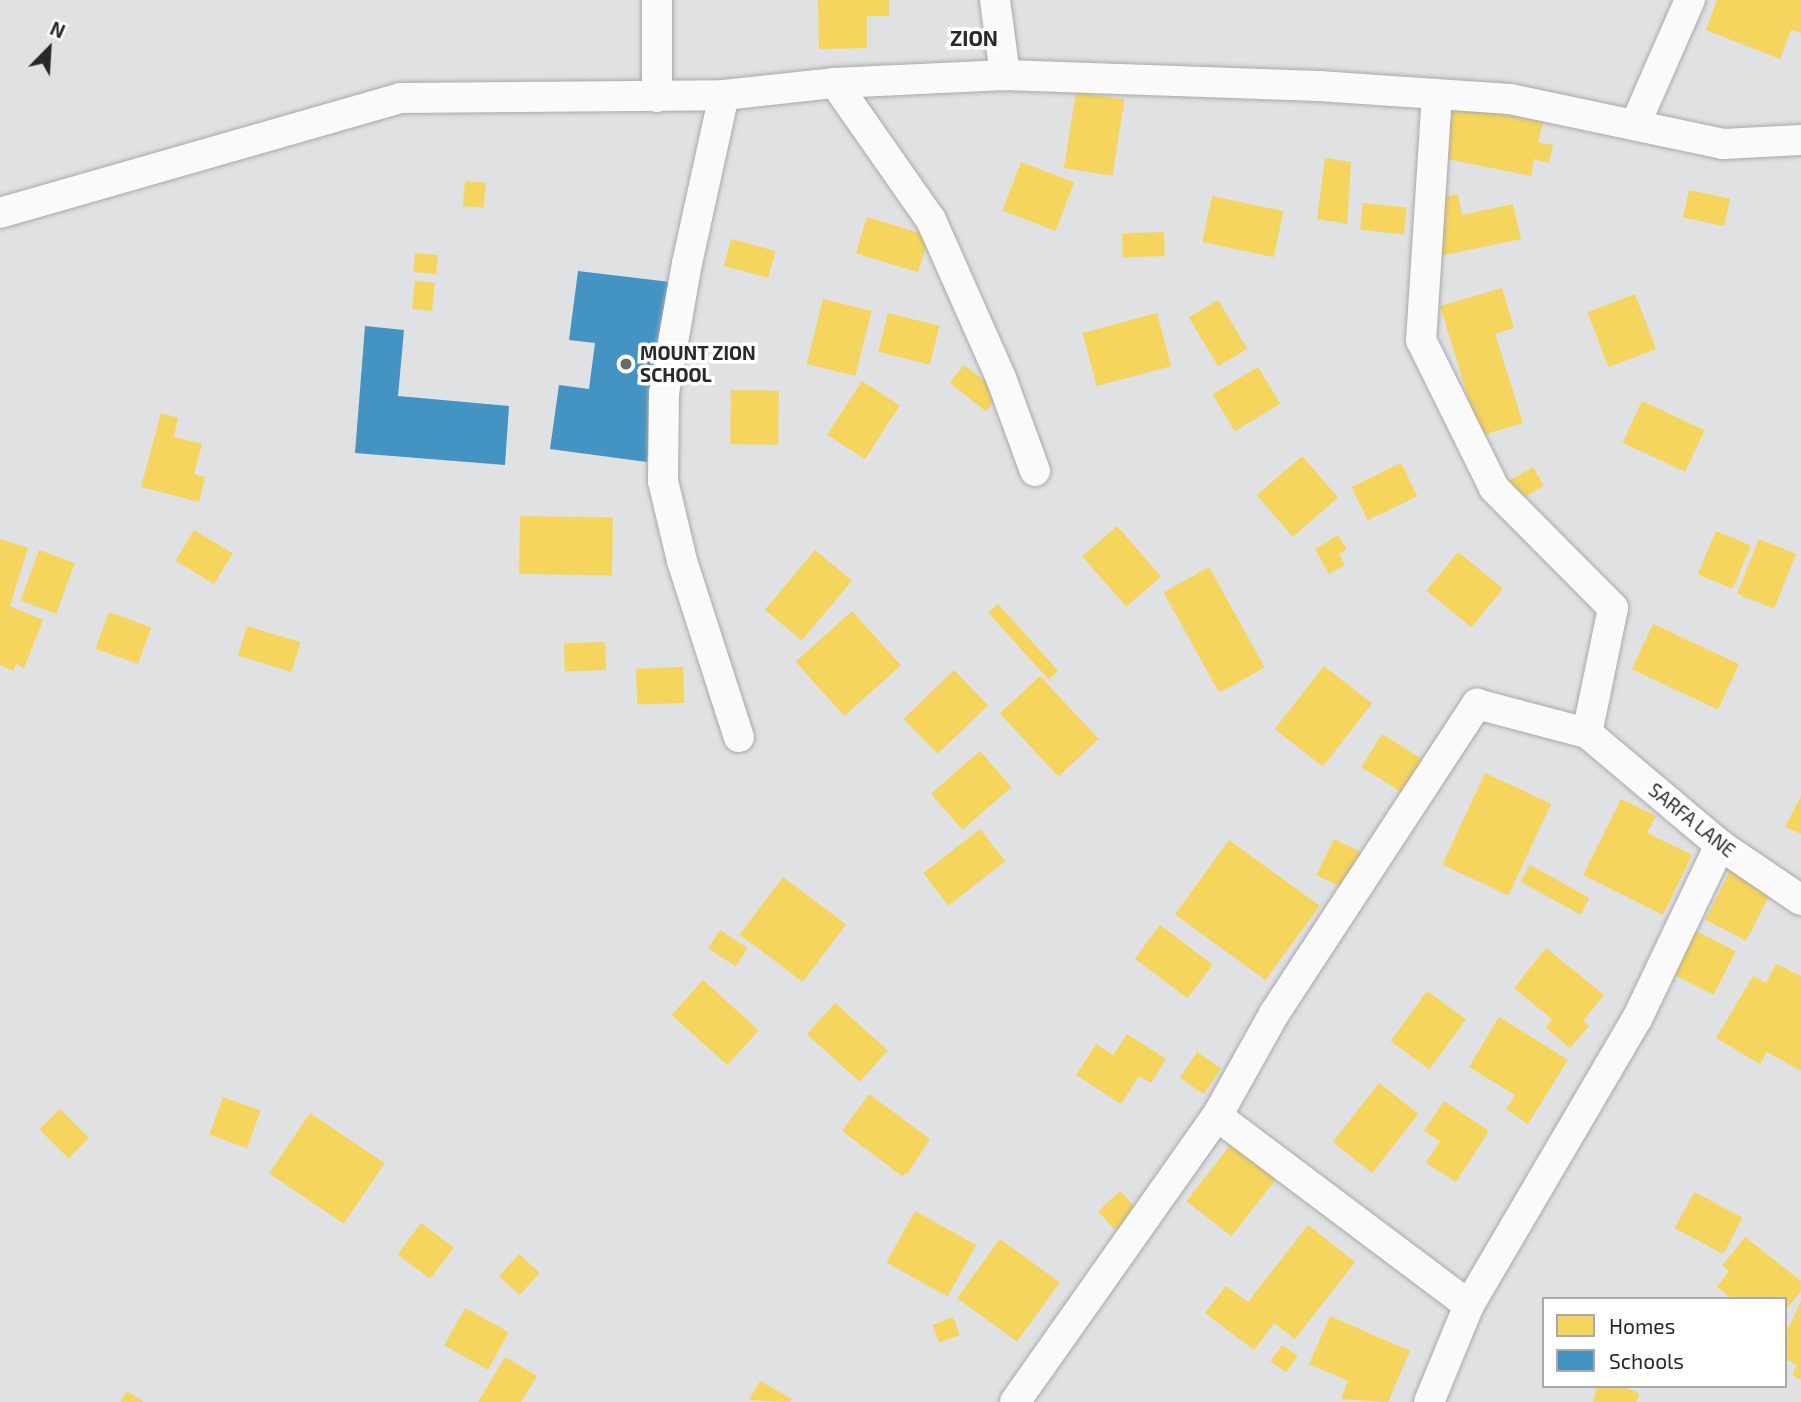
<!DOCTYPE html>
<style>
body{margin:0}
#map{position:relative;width:1801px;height:1402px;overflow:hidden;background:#dfe1e3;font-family:"Exo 2",sans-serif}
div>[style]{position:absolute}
.homes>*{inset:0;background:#f6d55c;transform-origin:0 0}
.schools>*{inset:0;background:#4393c3}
.roads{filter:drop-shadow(0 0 2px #a8a9ab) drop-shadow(0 0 2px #a8a9ab)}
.street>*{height:30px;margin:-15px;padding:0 15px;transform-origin:15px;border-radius:15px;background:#fafafb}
.dots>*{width:19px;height:19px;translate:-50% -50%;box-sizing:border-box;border:4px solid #fff;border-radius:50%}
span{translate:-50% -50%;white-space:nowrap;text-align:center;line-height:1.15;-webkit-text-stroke:7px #fff;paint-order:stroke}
.poi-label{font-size:19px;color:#28292a;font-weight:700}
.left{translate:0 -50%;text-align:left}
.street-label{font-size:19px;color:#28292a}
.neighbourhood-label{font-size:21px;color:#28292a;font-weight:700}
.legend{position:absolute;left:1542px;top:1297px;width:245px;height:91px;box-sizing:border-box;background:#fff;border:2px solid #a9a9aa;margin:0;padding:9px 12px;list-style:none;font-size:21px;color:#28292a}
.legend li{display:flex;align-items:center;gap:14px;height:35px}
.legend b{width:35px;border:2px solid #a9a9aa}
.north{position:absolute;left:14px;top:14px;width:70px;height:70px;-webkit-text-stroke:5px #fff;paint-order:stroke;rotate:24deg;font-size:19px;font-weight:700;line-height:28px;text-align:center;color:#28292a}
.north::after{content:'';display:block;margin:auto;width:24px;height:32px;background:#28292a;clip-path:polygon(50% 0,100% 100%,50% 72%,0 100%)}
</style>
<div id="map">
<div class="homes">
<i style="clip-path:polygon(818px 0,889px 0,889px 16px,867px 16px,867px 48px,819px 49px)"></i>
<i style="clip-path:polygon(1717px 0,1801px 0,1801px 33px,1791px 30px,1780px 59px,1706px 30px)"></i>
<i style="left:1076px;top:92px;width:49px;height:77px;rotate:9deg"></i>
<i style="clip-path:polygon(1454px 104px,1543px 122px,1538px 142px,1553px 145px,1549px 163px,1534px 159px,1531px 176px,1442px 158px)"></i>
<i style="clip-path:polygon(1325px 158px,1351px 162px,1347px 224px,1317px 219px)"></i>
<i style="left:1021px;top:162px;width:57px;height:52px;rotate:21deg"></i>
<i style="left:465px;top:181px;width:21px;height:25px;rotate:5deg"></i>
<i style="left:1689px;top:190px;width:42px;height:28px;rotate:12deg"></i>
<i style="clip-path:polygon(1458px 194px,1462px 215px,1513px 204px,1521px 239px,1426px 259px,1434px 199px)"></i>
<i style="left:1212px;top:196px;width:73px;height:47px;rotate:12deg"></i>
<i style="left:1363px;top:203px;width:44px;height:27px;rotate:6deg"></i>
<i style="left:867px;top:217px;width:65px;height:38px;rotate:17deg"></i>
<i style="left:1164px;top:232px;width:24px;height:42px;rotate:88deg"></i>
<i style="left:731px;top:239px;width:46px;height:28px;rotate:15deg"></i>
<i style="left:415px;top:253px;width:23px;height:19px;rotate:5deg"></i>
<i style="left:415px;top:281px;width:20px;height:28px;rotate:6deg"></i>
<i style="clip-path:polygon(1502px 288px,1514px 328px,1495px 334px,1523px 423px,1480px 436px,1440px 306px)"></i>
<i style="left:1635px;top:294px;width:59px;height:51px;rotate:69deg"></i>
<i style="left:823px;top:299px;width:50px;height:67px;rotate:14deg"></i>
<i style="left:1218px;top:300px;width:57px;height:34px;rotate:59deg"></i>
<i style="left:888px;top:313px;width:53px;height:40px;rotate:14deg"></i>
<i style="left:1157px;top:313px;width:55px;height:77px;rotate:75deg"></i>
<i style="left:964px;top:365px;width:46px;height:23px;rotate:38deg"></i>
<i style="left:1258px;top:367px;width:43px;height:53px;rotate:59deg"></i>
<i style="left:862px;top:381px;width:45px;height:64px;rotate:33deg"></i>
<i style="left:731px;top:390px;width:48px;height:54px;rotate:1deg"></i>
<i style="left:1642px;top:401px;width:69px;height:46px;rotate:25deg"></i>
<i style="clip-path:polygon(161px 413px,178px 418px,174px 437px,202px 444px,194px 474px,205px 477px,199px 502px,141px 487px)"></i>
<i style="left:1302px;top:456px;width:55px;height:60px;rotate:49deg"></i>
<i style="left:1401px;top:463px;width:37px;height:55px;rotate:64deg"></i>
<i style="left:1533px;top:467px;width:22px;height:29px;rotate:60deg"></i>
<i style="left:520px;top:516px;width:93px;height:58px;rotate:1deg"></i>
<i style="left:1117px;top:526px;width:67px;height:46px;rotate:49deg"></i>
<i style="left:194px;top:530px;width:45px;height:36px;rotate:31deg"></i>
<i style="left:1716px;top:531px;width:38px;height:47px;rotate:23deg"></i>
<i style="clip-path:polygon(1338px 535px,1347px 549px,1339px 554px,1345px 565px,1329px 574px,1315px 549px)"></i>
<i style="clip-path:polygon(0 539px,28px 548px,10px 606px,43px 620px,24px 668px,16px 664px,13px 671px,0 665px)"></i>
<i style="left:1759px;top:539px;width:40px;height:59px;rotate:22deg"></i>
<i style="left:39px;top:550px;width:38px;height:54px;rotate:20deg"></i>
<i style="left:815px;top:550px;width:48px;height:78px;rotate:40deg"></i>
<i style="left:1458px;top:552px;width:58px;height:50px;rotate:39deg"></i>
<i style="left:1209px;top:567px;width:115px;height:52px;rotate:61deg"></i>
<i style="left:998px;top:604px;width:90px;height:13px;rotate:48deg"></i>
<i style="left:852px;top:611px;width:73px;height:76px;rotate:48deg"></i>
<i style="left:109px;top:612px;width:45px;height:39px;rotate:20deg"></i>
<i style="left:1653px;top:624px;width:95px;height:50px;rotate:25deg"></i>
<i style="left:247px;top:626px;width:56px;height:31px;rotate:17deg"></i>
<i style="left:605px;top:642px;width:28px;height:41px;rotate:88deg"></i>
<i style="left:1324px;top:666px;width:61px;height:80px;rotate:38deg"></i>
<i style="left:683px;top:667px;width:36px;height:47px;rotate:88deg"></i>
<i style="left:954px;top:670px;width:49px;height:70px;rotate:46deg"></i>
<i style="left:1040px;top:676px;width:86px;height:55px;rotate:47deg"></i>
<i style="left:1382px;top:734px;width:52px;height:39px;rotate:32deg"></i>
<i style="left:980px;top:751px;width:48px;height:65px;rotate:49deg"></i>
<i style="left:1485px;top:773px;width:73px;height:101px;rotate:25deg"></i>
<i style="clip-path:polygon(1801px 796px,1801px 834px,1785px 827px)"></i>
<i style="clip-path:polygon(1621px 799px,1656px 816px,1647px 833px,1692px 855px,1663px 915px,1583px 875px)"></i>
<i style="left:980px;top:829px;width:41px;height:72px;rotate:52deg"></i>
<i style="left:1334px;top:839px;width:39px;height:40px;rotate:26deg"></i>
<i style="left:1229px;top:840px;width:112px;height:92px;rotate:36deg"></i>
<i style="left:1530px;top:865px;width:68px;height:19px;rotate:29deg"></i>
<i style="left:1731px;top:869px;width:46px;height:57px;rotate:27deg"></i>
<i style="left:783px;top:877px;width:79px;height:72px;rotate:37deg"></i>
<i style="left:1160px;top:925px;width:66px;height:42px;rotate:37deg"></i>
<i style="left:720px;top:930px;width:33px;height:22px;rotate:33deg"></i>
<i style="left:1694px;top:930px;width:47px;height:49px;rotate:27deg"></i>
<i style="clip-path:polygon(1546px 948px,1604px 995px,1583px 1021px,1589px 1026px,1570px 1048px,1546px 1028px,1552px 1019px,1514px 988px)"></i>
<i style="clip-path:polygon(1776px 964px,1801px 976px,1801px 1071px,1767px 1052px,1760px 1064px,1716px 1038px,1753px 976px,1766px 983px)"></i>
<i style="left:703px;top:980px;width:75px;height:47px;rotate:42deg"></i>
<i style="left:1427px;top:991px;width:48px;height:62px;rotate:36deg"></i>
<i style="left:835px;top:1003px;width:71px;height:42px;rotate:42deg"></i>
<i style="clip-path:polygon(1499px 1017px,1568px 1060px,1528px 1124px,1506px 1109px,1515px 1095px,1469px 1067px)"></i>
<i style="clip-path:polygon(1127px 1034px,1166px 1059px,1151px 1083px,1139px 1076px,1121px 1104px,1076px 1075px,1096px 1044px,1113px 1055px)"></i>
<i style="left:1197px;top:1052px;width:29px;height:31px;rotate:34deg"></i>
<i style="left:1379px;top:1083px;width:50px;height:75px;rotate:38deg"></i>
<i style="clip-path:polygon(869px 1094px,930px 1139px,908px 1173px,902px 1176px,842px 1131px)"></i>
<i style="left:223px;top:1097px;width:40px;height:40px;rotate:20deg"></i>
<i style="clip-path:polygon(1444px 1101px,1489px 1131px,1456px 1182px,1426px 1163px,1440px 1141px,1424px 1131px)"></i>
<i style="left:60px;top:1109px;width:41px;height:29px;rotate:45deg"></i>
<i style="left:310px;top:1113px;width:90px;height:73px;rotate:34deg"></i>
<i style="left:1235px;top:1139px;width:57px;height:79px;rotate:38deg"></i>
<i style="left:1120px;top:1191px;width:26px;height:30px;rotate:47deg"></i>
<i style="left:1694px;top:1192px;width:55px;height:41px;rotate:28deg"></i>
<i style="left:915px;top:1211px;width:70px;height:59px;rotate:29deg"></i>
<i style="left:421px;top:1223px;width:41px;height:39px;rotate:37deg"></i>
<i style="clip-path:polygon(1308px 1225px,1355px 1262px,1295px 1339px,1274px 1323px,1254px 1350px,1205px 1313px,1226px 1286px,1248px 1302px)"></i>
<i style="clip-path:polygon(1745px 1237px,1801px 1281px,1801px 1291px,1785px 1311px,1785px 1299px,1732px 1299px,1717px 1287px,1729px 1271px,1722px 1266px)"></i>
<i style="left:1000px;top:1239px;width:74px;height:73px;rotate:36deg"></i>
<i style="left:519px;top:1254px;width:28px;height:30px;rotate:42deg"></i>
<i style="clip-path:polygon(1801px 1301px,1801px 1380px,1792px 1375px,1797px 1365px,1785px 1359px,1785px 1335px)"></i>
<i style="left:465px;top:1308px;width:50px;height:43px;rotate:29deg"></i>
<i style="clip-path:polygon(1330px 1316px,1410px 1351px,1388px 1402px,1341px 1399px,1348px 1381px,1309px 1364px)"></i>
<i style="left:953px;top:1317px;width:19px;height:22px;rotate:69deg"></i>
<i style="left:1282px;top:1345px;width:19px;height:20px;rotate:35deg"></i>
<i style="clip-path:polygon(505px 1357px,537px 1376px,521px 1402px,478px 1402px)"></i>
<i style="clip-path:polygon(760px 1381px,792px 1399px,790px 1402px,749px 1400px)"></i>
<i style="clip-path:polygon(1597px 1386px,1623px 1386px,1640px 1394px,1636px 1402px,1593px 1402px)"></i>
<i style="clip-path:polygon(127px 1391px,144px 1402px,120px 1402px)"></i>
</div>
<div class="schools">
<i style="clip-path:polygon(578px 271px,670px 282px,647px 462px,550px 449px,559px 385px,589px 389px,595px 343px,569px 340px)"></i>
<i style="clip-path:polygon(365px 326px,404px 330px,398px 396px,509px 406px,505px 465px,355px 453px)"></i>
</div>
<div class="roads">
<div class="street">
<i style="left:657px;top:0;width:97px;rotate:90deg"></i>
<i style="left:995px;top:0;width:76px;rotate:82.4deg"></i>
<i style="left:835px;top:83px;width:167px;rotate:55deg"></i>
<i style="left:931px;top:220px;width:173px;rotate:66.1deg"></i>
<i style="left:1001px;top:378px;width:99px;rotate:69.9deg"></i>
<i style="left:1437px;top:94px;width:247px;rotate:93.7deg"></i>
<i style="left:1421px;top:340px;width:165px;rotate:63.7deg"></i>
<i style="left:1494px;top:488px;width:169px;rotate:45.2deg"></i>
<i style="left:1613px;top:608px;width:128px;rotate:101.7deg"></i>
<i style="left:724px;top:95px;width:172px;rotate:102.4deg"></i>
<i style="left:687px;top:263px;width:133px;rotate:100deg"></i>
<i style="left:664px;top:394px;width:87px;rotate:90.7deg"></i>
<i style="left:663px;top:481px;width:82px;rotate:76.6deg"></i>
<i style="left:682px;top:561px;width:185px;rotate:72.1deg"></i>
<i style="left:1635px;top:125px;width:137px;rotate:-66.3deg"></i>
<i style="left:0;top:213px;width:416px;rotate:-16deg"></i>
<i style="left:400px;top:98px;width:324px;rotate:-0.5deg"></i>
<i style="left:724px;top:95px;width:112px;rotate:-6.2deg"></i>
<i style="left:835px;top:83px;width:170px;rotate:-2.7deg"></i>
<i style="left:1005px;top:75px;width:314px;rotate:2deg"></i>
<i style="left:1319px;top:86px;width:191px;rotate:3.9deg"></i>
<i style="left:1510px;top:99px;width:218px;rotate:11.9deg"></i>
<i style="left:1723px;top:144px;width:78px;rotate:-2.9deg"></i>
<i style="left:1217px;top:1116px;width:315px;rotate:36.9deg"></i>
<i style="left:1469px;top:1305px;width:105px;rotate:112.4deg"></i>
<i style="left:1469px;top:1305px;width:332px;rotate:-59.6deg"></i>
<i style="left:1637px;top:1019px;width:193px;rotate:-64.5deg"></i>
<i style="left:1015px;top:1402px;width:350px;rotate:-54.8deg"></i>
<i style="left:1217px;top:1116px;width:117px;rotate:-60.8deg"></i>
<i style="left:1274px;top:1014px;width:371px;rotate:-56.8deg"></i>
<i style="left:1477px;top:704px;width:114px;rotate:14.8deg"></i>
<i style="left:1587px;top:733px;width:174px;rotate:40.1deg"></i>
<i style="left:1720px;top:845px;width:98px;rotate:34.2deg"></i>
</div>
</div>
<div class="dots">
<i style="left:626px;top:364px;background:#68696b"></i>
</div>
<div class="poi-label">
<span class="left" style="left:640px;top:364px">MOUNT ZION<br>SCHOOL</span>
</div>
<div class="street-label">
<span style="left:1692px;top:820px;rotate:39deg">SARFA LANE</span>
</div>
<div class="neighbourhood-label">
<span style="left:974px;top:38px">ZION</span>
</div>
<ul class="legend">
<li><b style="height:19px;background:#f6d55c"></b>Homes</li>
<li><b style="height:19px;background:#4393c3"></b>Schools</li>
</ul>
<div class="north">N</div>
</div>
